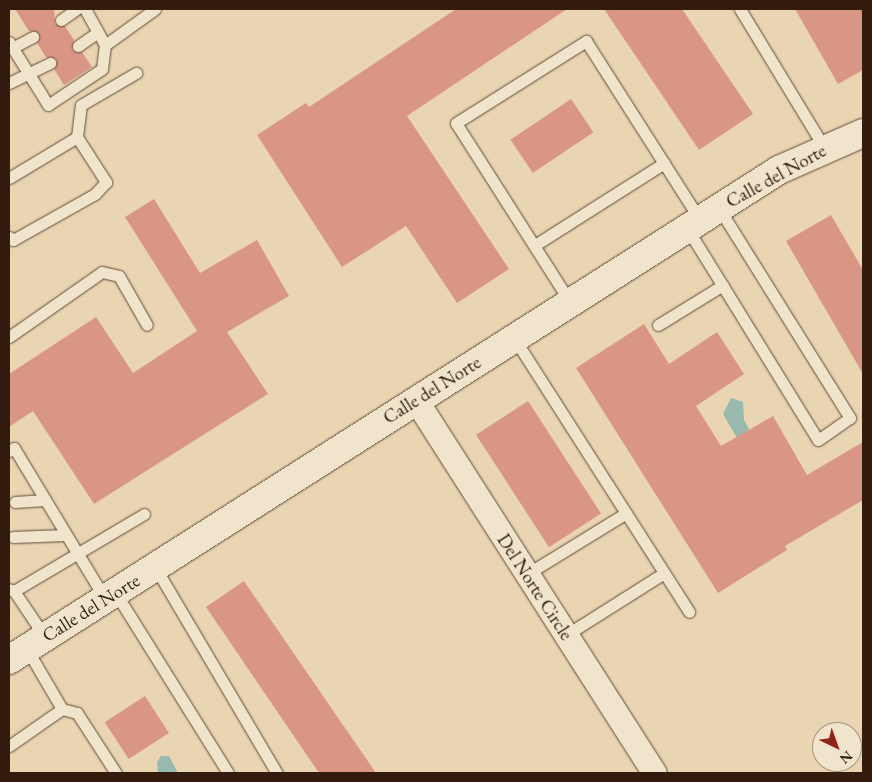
<!DOCTYPE html>
<style>
body{margin:0}
#map{position:relative;width:872px;height:782px;overflow:hidden;background:#ead5b2;font-family:"EB Garamond",serif}
div>[style]{position:absolute}
.water>*{inset:0;background:#98b9ad}
.building>*{inset:0;background:#d99685;transform-origin:0 0}
.roads{filter:drop-shadow(0 0 1px #614a37) drop-shadow(0 0 1px #614a37)}
.lane>*{height:11px;margin:-5.5px;padding:0 5.5px;transform-origin:5.5px;border-radius:5.5px;background:#f1e4cd}
.street>*{height:24px;margin:-12px;padding:0 12px;transform-origin:12px;border-radius:12px;background:#f1e4cd}
.secondary>*{height:28px;margin:-14px;padding:0 14px;transform-origin:14px;border-radius:14px;background:#f1e4cd}
span{translate:-50% -50%;white-space:nowrap;text-align:center;line-height:1.15;-webkit-text-stroke:5px #f1e4cd;paint-order:stroke}
.street-label{font-size:19px;color:#331c0e}
.frame{position:absolute;inset:0;border:10px solid #331c0e;pointer-events:none}
.north{position:absolute;left:812px;top:722px;width:50px;height:50px;box-sizing:border-box;background:#f1e4cd;border:1px solid #a59481;border-radius:50%;rotate:138deg;font-size:14px;font-weight:700;line-height:20px;text-align:center;color:#331c0e}
.north::after{content:'';display:block;margin:auto;width:18px;height:22px;background:#8f2418;clip-path:polygon(50% 0,100% 100%,50% 72%,0 100%)}
</style>
<div id="map">
<div class="water">
<i style="clip-path:polygon(731px 398px,743px 402px,744px 420px,749px 429px,747px 437px,737px 438px,723px 414px)"></i>
<i style="clip-path:polygon(161px 756px,169px 756px,178px 773px,158px 773px,157px 762px)"></i>
</div>
<div class="building">
<i style="clip-path:polygon(15px 9px,54px 9px,55px 24px,65px 26px,74px 40px,72px 50px,82px 52px,92px 67px,64px 85px,54px 69px,56px 59px,46px 57px,37px 43px,39px 33px,29px 31px)"></i>
<i style="clip-path:polygon(456px 9px,567px 9px,407px 116px,509px 269px,457px 303px,406px 226px,342px 267px,257px 135px,306px 103px,309px 107px)"></i>
<i style="clip-path:polygon(604px 9px,682px 9px,753px 114px,699px 150px)"></i>
<i style="clip-path:polygon(795px 9px,863px 9px,863px 70px,838px 84px)"></i>
<i style="left:571px;top:99px;width:40px;height:73px;rotate:56deg"></i>
<i style="clip-path:polygon(154px 199px,200px 273px,257px 240px,289px 296px,227px 332px,268px 394px,94px 504px,33px 411px,9px 427px,9px 374px,96px 317px,133px 373px,197px 331px,125px 217px)"></i>
<i style="clip-path:polygon(831px 215px,863px 270px,863px 374px,786px 241px)"></i>
<i style="clip-path:polygon(644px 324px,669px 364px,717px 332px,744px 374px,696px 406px,721px 446px,773px 416px,807px 475px,863px 442px,863px 500px,785px 546px,787px 550px,718px 593px,576px 368px)"></i>
<i style="left:528px;top:401px;width:134px;height:62px;rotate:57deg"></i>
<i style="clip-path:polygon(244px 581px,376px 773px,319px 773px,206px 607px)"></i>
<i style="left:145px;top:696px;width:44px;height:48px;rotate:57deg"></i>
</div>
<div class="roads">
<div class="lane">
<i style="left:85px;top:9px;width:41px;rotate:60.9deg"></i>
<i style="left:105px;top:45px;width:62px;rotate:-35.8deg"></i>
<i style="left:740px;top:9px;width:164px;rotate:58.7deg"></i>
<i style="left:61px;top:20px;width:19px;rotate:-35deg"></i>
<i style="left:9px;top:42px;width:74px;rotate:58.2deg"></i>
<i style="left:48px;top:105px;width:65px;rotate:-33.7deg"></i>
<i style="left:102px;top:69px;width:24px;rotate:-83deg"></i>
<i style="left:78px;top:46px;width:24px;rotate:-35deg"></i>
<i style="left:12px;top:48px;width:24px;rotate:-28deg"></i>
<i style="left:9px;top:83px;width:46px;rotate:-26deg"></i>
<i style="left:77px;top:137px;width:32px;rotate:-83deg"></i>
<i style="left:81px;top:105px;width:64px;rotate:-30.2deg"></i>
<i style="left:9px;top:178px;width:79px;rotate:-31.1deg"></i>
<i style="left:77px;top:137px;width:54px;rotate:57.2deg"></i>
<i style="left:106px;top:182px;width:16px;rotate:133deg"></i>
<i style="left:95px;top:194px;width:94px;rotate:150.7deg"></i>
<i style="left:13px;top:240px;width:5px;rotate:-143deg"></i>
<i style="left:687px;top:228px;width:249px;rotate:58.3deg"></i>
<i style="left:818px;top:440px;width:39px;rotate:-35deg"></i>
<i style="left:850px;top:418px;width:248px;rotate:-122deg"></i>
<i style="left:535px;top:245px;width:153px;rotate:-32.4deg"></i>
<i style="left:570px;top:302px;width:212px;rotate:-122.5deg"></i>
<i style="left:456px;top:123px;width:154px;rotate:-32.2deg"></i>
<i style="left:586px;top:41px;width:212px;rotate:57.5deg"></i>
<i style="left:658px;top:325px;width:76px;rotate:-31.6deg"></i>
<i style="left:9px;top:337px;width:113px;rotate:-35deg"></i>
<i style="left:102px;top:272px;width:17px;rotate:13deg"></i>
<i style="left:119px;top:276px;width:56px;rotate:60.3deg"></i>
<i style="left:514px;top:338px;width:325px;rotate:57.4deg"></i>
<i style="left:9px;top:451px;width:6px;rotate:-31deg"></i>
<i style="left:14px;top:448px;width:176px;rotate:58.9deg"></i>
<i style="left:15px;top:502px;width:30px;rotate:-4deg"></i>
<i style="left:13px;top:537px;width:52px;rotate:-2.2deg"></i>
<i style="left:155px;top:567px;width:239px;rotate:59.4deg"></i>
<i style="left:527px;top:574px;width:116px;rotate:-31.6deg"></i>
<i style="left:9px;top:589px;width:5px;rotate:22deg"></i>
<i style="left:14px;top:591px;width:151px;rotate:-30.6deg"></i>
<i style="left:14px;top:591px;width:55px;rotate:56deg"></i>
<i style="left:115px;top:592px;width:213px;rotate:58deg"></i>
<i style="left:566px;top:635px;width:116px;rotate:-32.3deg"></i>
<i style="left:62px;top:709px;width:16px;rotate:15deg"></i>
<i style="left:77px;top:713px;width:72px;rotate:57deg"></i>
<i style="left:9px;top:746px;width:65px;rotate:-34.9deg"></i>
<i style="left:62px;top:709px;width:69px;rotate:-120.3deg"></i>
</div>
<div class="street">
<i style="left:416px;top:400px;width:443px;rotate:57.4deg"></i>
</div>
<div class="secondary">
<i style="left:9px;top:660px;width:913px;rotate:-32.47deg"></i>
<i style="left:779px;top:170px;width:92px;rotate:-23.8deg"></i>
</div>
</div>
<div class="street-label">
<span style="left:776px;top:176px;rotate:-29deg">Calle del Norte</span>
<span style="left:432px;top:390px;rotate:-32deg">Calle del Norte</span>
<span style="left:535px;top:587px;rotate:57deg">Del Norte Circle</span>
<span style="left:91px;top:608px;rotate:-32deg">Calle del Norte</span>
</div>
<div class="frame"></div>
<div class="north">N</div>
</div>
